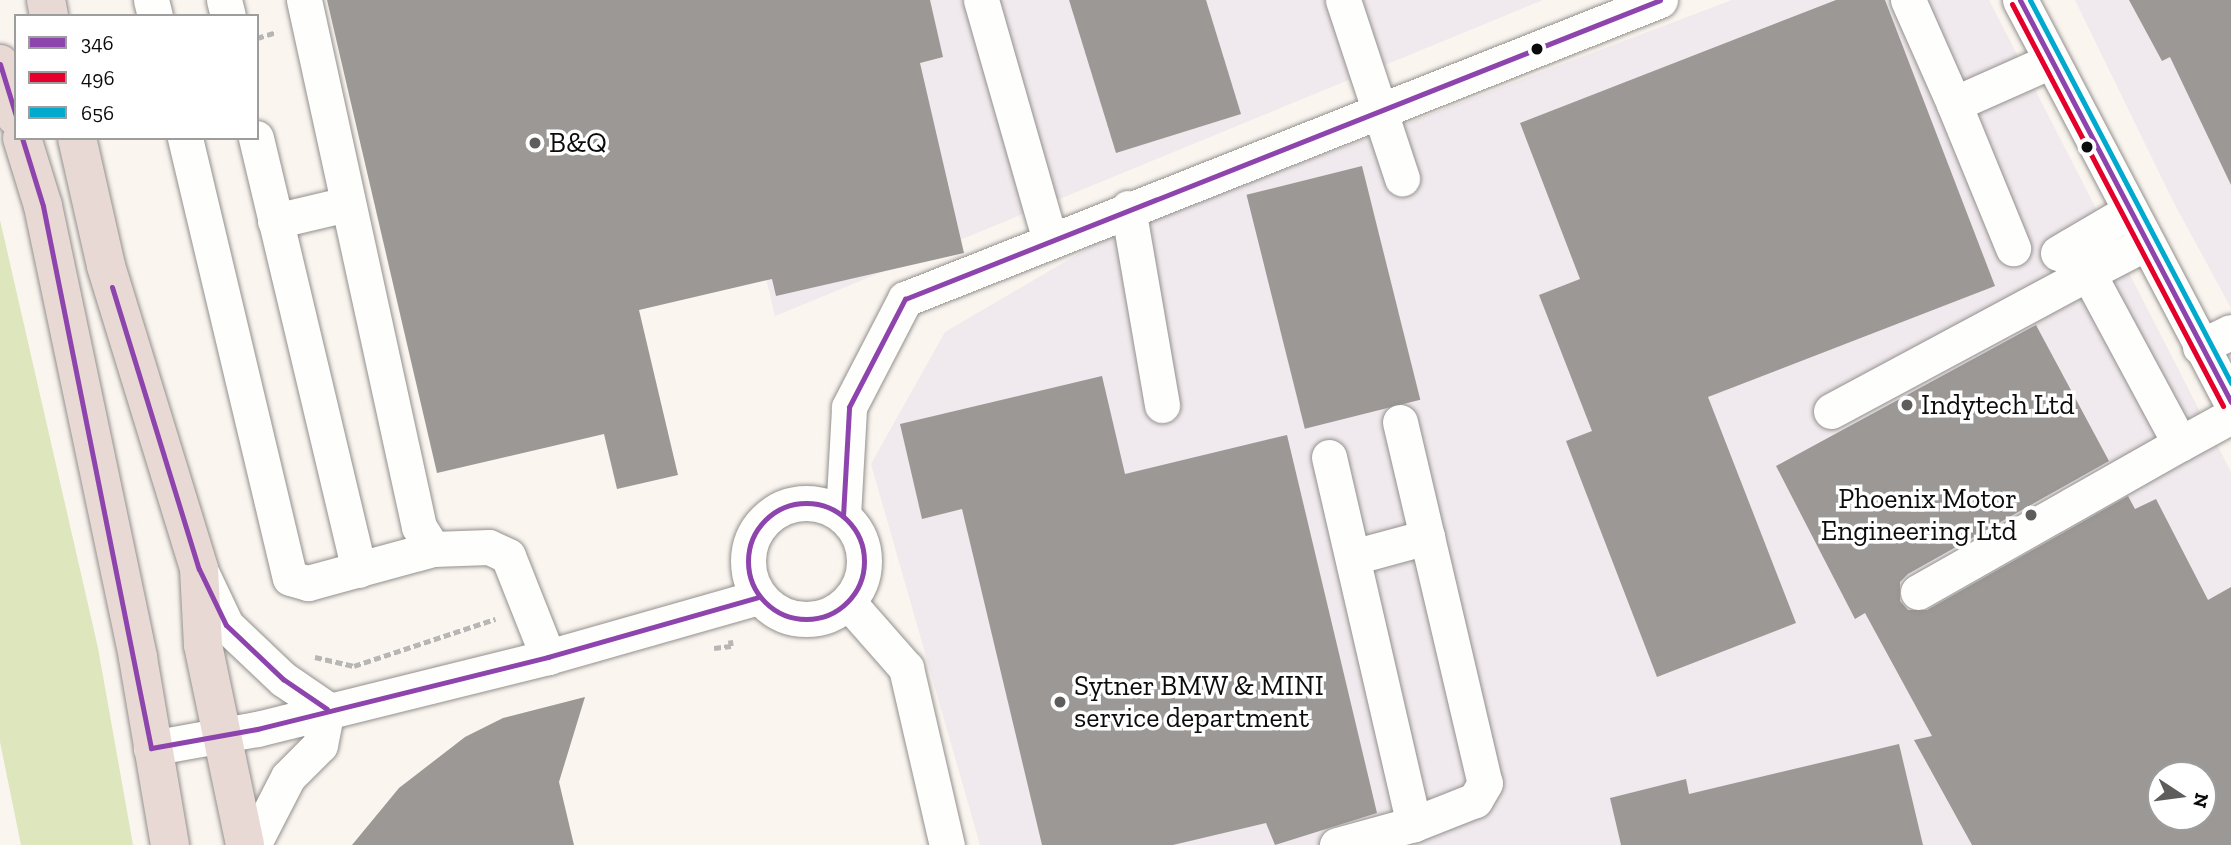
<!DOCTYPE html>
<style>
body{margin:0}
#map{position:relative;width:2231px;height:845px;overflow:hidden;background:#faf5ef;font-family:"Zilla Slab",serif}
div>[style]{position:absolute}
.industrial>*{inset:0;background:#f0e9ed}
.forest>*{inset:0;background:#dde6bc}
.building>*{inset:0;background:#9c9895;transform-origin:0 0}
.path>*{height:4.5px;margin-top:-2.25px;transform-origin:0;background:repeating-linear-gradient(90deg,#b7b6b5 0 7px,transparent 0 10.5px)}
.roads{filter:drop-shadow(0 0 2px #93908e) drop-shadow(0 0 2px #93908e)}
.minor>*{height:35px;margin:-17.5px;padding:0 17.5px;transform-origin:17.5px;border-radius:17.5px;background:#fefefd}
.minor>.ring{margin:-17.5px;padding:0;box-sizing:content-box;background:none;border:35px solid #fefefd;border-radius:50%}
.highway>*{height:38px;margin:-19px;padding:0 19px;transform-origin:19px;border-radius:19px;background:#e9d9d4}
.bus-1>*{height:5px;margin:-2.5px;padding:0 2.5px;transform-origin:2.5px;border-radius:2.5px;background:#8e44ad}
.bus-1>.ring{margin:-2.5px;padding:0;box-sizing:content-box;background:none;border:5px solid #8e44ad;border-radius:50%}
.bus-2>*{height:5px;margin:-2.5px;padding:0 2.5px;transform-origin:2.5px;border-radius:2.5px;background:#e4002b}
.bus-3>*{height:5px;margin:-2.5px;padding:0 2.5px;transform-origin:2.5px;border-radius:2.5px;background:#00a9ce}
.dots>*{width:19px;height:19px;translate:-50% -50%;box-sizing:border-box;border:4px solid #fff;border-radius:50%}
span{translate:-50% -50%;white-space:nowrap;text-align:center;line-height:1.15;-webkit-text-stroke:7px #fff;paint-order:stroke}
.poi-label{font-size:28px;color:#0b0b0b}
.left{translate:0 -50%;text-align:left}
.right{translate:-100% -50%;text-align:right}
.legend{position:absolute;left:14px;top:14px;width:245px;height:126px;box-sizing:border-box;background:#fff;border:2px solid #9d9d9d;margin:0;padding:9px 12px;list-style:none;font-size:21px;color:#0b0b0b}
.legend li{display:flex;align-items:center;gap:14px;height:35px}
.legend b{width:35px;border:2px solid #9d9d9d}
.north{position:absolute;left:2147px;top:761px;width:70px;height:70px;box-sizing:border-box;background:#fff;border:2px solid #9d9d9d;border-radius:50%;rotate:103deg;font-size:19px;font-weight:700;line-height:28px;text-align:center;color:#0b0b0b}
.north::after{content:'';display:block;margin:auto;width:24px;height:32px;background:#5f5d5b;clip-path:polygon(50% 0,100% 100%,50% 72%,0 100%)}
</style>
<div id="map">
<div class="industrial">
<i style="clip-path:polygon(700px 0,1543px 0,775px 316px)"></i>
<i style="clip-path:polygon(evenodd,1732px 0,1989px 0,2231px 472px,2231px 845px,980px 845px,871px 464px,945px 332px,1109px 236px,1732px 0,2161px 775px,2203px 775px,2203px 817px,2161px 817px,2161px 775px)"></i>
<i style="clip-path:polygon(2075px 0,2231px 0,2231px 308px,2174px 203px)"></i>
</div>
<div class="forest">
<i style="clip-path:polygon(0 220px,98px 648px,133px 845px,21px 845px,0 742px)"></i>
</div>
<div class="building">
<i style="clip-path:polygon(327px 0,930px 0,943px 57px,920px 63px,964px 253px,776px 296px,772px 279px,639px 310px,678px 475px,617px 489px,604px 434px,437px 473px)"></i>
<i style="clip-path:polygon(1069px 0,1206px 0,1241px 114px,1116px 153px)"></i>
<i style="clip-path:polygon(1836px 0,1885px 0,1995px 286px,1708px 397px,1796px 623px,1657px 677px,1566px 441px,1592px 431px,1539px 295px,1580px 279px,1520px 123px)"></i>
<i style="clip-path:polygon(2129px 0,2231px 0,2231px 185px,2170px 57px,2162px 61px)"></i>
<i style="left:1362px;top:166px;width:241px;height:119px;rotate:76deg"></i>
<i style="clip-path:polygon(evenodd,2036px 325px,2109px 461px,1908px 574px,1900px 582px,1900px 601px,1908px 610px,1927px 610px,2128px 496px,2135px 509px,2156px 499px,2208px 600px,2231px 587px,2231px 845px,1972px 845px,1914px 740px,1932px 736px,1865px 613px,1855px 619px,1776px 466px,2036px 325px,2161px 775px,2203px 775px,2203px 817px,2161px 817px,2161px 775px)"></i>
<i style="clip-path:polygon(1102px 376px,1125px 474px,1287px 435px,1377px 813px,1275px 845px,1266px 823px,1173px 845px,1042px 845px,962px 509px,922px 519px,900px 424px)"></i>
<i style="clip-path:polygon(585px 697px,559px 782px,574px 845px,352px 845px,399px 788px,465px 737px,503px 718px)"></i>
<i style="clip-path:polygon(1899px 744px,1923px 845px,1621px 845px,1610px 798px,1686px 779px,1689px 794px)"></i>
</div>
<div class="path">
<i style="left:257px;top:38px;width:21px;rotate:-17deg"></i>
<i style="left:714px;top:648px;width:17px;rotate:-7deg"></i>
<i style="left:731px;top:646px;width:6px;rotate:-99deg"></i>
<i style="left:315px;top:657px;width:40px;rotate:13deg"></i>
<i style="left:354px;top:666px;width:149px;rotate:-18.4deg"></i>
</div>
<div class="roads">
<div class="minor">
<i style="left:151px;top:0;width:16px;rotate:76deg"></i>
<i style="left:224px;top:0;width:16px;rotate:76deg"></i>
<i style="left:304px;top:0;width:539px;rotate:77.69deg"></i>
<i style="left:419px;top:527px;width:26px;rotate:58deg"></i>
<i style="left:981px;top:0;width:250px;rotate:74deg"></i>
<i style="left:1343px;top:0;width:188px;rotate:71.7deg"></i>
<i style="left:1908px;top:0;width:114px;rotate:66.1deg"></i>
<i style="left:1954px;top:104px;width:104px;rotate:-23.9deg"></i>
<i style="left:2020px;top:0;width:454px;rotate:62.3deg"></i>
<i style="left:1954px;top:104px;width:156px;rotate:67.7deg"></i>
<i style="left:185px;top:138px;width:452px;rotate:76.6deg"></i>
<i style="left:290px;top:578px;width:19px;rotate:16deg"></i>
<i style="left:308px;top:583px;width:130px;rotate:-15.2deg"></i>
<i style="left:433px;top:549px;width:56px;rotate:-2deg"></i>
<i style="left:489px;top:547px;width:21px;rotate:25deg"></i>
<i style="left:508px;top:556px;width:109px;rotate:68.4deg"></i>
<i style="left:256px;top:138px;width:444px;rotate:76.6deg"></i>
<i style="left:1128px;top:208px;width:200px;rotate:80.2deg"></i>
<i style="left:275px;top:221px;width:74px;rotate:-13.3deg"></i>
<i style="left:2144px;top:244px;width:63px;rotate:152.6deg"></i>
<i style="left:2088px;top:273px;width:194px;rotate:61.7deg"></i>
<i style="left:2180px;top:444px;width:58px;rotate:-28.8deg"></i>
<i style="left:2058px;top:253px;width:81px;rotate:-30.4deg"></i>
<i style="left:2200px;top:347px;width:34px;rotate:-26deg"></i>
<i style="left:1831px;top:411px;width:292px;rotate:-28.2deg"></i>
<i style="left:1400px;top:422px;width:371px;rotate:76.8deg"></i>
<i style="left:1485px;top:783px;width:20px;rotate:120deg"></i>
<i style="left:1475px;top:800px;width:66px;rotate:158.5deg"></i>
<i style="left:1329px;top:457px;width:377px;rotate:77deg"></i>
<i style="left:1414px;top:824px;width:80px;rotate:164.7deg"></i>
<i class="ring" style="left:748px;top:503px;width:81px;height:81px"></i>
<i style="left:843px;top:516px;width:109px;rotate:-86.8deg"></i>
<i style="left:849px;top:407px;width:122px;rotate:-62.6deg"></i>
<i style="left:905px;top:299px;width:812px;rotate:-21.6deg"></i>
<i style="left:1353px;top:557px;width:77px;rotate:-15.1deg"></i>
<i style="left:201px;top:572px;width:59px;rotate:64.7deg"></i>
<i style="left:226px;top:625px;width:79px;rotate:43.5deg"></i>
<i style="left:283px;top:679px;width:53px;rotate:34.3deg"></i>
<i style="left:1918px;top:592px;width:301px;rotate:-29.5deg"></i>
<i style="left:848px;top:602px;width:88px;rotate:48.7deg"></i>
<i style="left:906px;top:668px;width:182px;rotate:77deg"></i>
<i style="left:151px;top:748px;width:108px;rotate:-10.2deg"></i>
<i style="left:257px;top:729px;width:300px;rotate:-13.9deg"></i>
<i style="left:548px;top:657px;width:218px;rotate:-15.9deg"></i>
<i style="left:253px;top:845px;width:76px;rotate:-62.8deg"></i>
<i style="left:288px;top:777px;width:45px;rotate:-45deg"></i>
<i style="left:320px;top:745px;width:37px;rotate:-79deg"></i>
</div>
<div class="highway">
<i style="left:46px;top:0;width:16px;rotate:79deg"></i>
<i style="left:0;top:64px;width:55px;rotate:73.2deg"></i>
<i style="left:22px;top:138px;width:71px;rotate:72.8deg"></i>
<i style="left:43px;top:206px;width:462px;rotate:78.1deg"></i>
<i style="left:138px;top:658px;width:190px;rotate:80.3deg"></i>
<i style="left:77px;top:138px;width:131px;rotate:77.2deg"></i>
<i style="left:106px;top:266px;width:317px;rotate:72.9deg"></i>
<i style="left:199px;top:569px;width:76px;rotate:87deg"></i>
<i style="left:203px;top:645px;width:204px;rotate:78.1deg"></i>
</div>
</div>
<div class="bus-1">
<i style="left:2020px;top:0;width:454px;rotate:62.3deg"></i>
<i style="left:0;top:64px;width:54px;rotate:72.9deg"></i>
<i style="left:22px;top:138px;width:71px;rotate:72.8deg"></i>
<i style="left:43px;top:206px;width:553px;rotate:78.73deg"></i>
<i style="left:151px;top:748px;width:108px;rotate:-10.2deg"></i>
<i style="left:257px;top:729px;width:300px;rotate:-13.9deg"></i>
<i style="left:548px;top:657px;width:218px;rotate:-15.9deg"></i>
<i style="left:112px;top:287px;width:295px;rotate:72.9deg"></i>
<i style="left:199px;top:569px;width:62px;rotate:64.3deg"></i>
<i style="left:226px;top:625px;width:79px;rotate:43.5deg"></i>
<i style="left:283px;top:679px;width:53px;rotate:34.3deg"></i>
<i class="ring" style="left:748px;top:503px;width:111px;height:111px"></i>
<i style="left:843px;top:516px;width:109px;rotate:-86.8deg"></i>
<i style="left:849px;top:407px;width:122px;rotate:-62.6deg"></i>
<i style="left:905px;top:299px;width:812px;rotate:-21.6deg"></i>
</div>
<div class="bus-2">
<i style="left:2012px;top:4px;width:454px;rotate:62.3deg"></i>
</div>
<div class="bus-3">
<i style="left:2030px;top:0;width:433px;rotate:62.3deg"></i>
</div>
<div class="dots">
<i style="left:1537px;top:49px;background:#0b0b0b"></i>
<i style="left:535px;top:143px;background:#5f5d5b"></i>
<i style="left:2087px;top:147px;background:#0b0b0b"></i>
<i style="left:1907px;top:405px;background:#5f5d5b"></i>
<i style="left:2031px;top:515px;background:#5f5d5b"></i>
<i style="left:1060px;top:702px;background:#5f5d5b"></i>
</div>
<div class="poi-label">
<span class="left" style="left:549px;top:143px">B&amp;Q</span>
<span class="left" style="left:1921px;top:405px">Indytech Ltd</span>
<span class="right" style="left:2017px;top:515px">Phoenix Motor<br>Engineering Ltd</span>
<span class="left" style="left:1074px;top:702px">Sytner BMW &amp; MINI<br>service department</span>
</div>
<ul class="legend">
<li><b style="height:9px;background:#8e44ad"></b>346</li>
<li><b style="height:9px;background:#e4002b"></b>496</li>
<li><b style="height:9px;background:#00a9ce"></b>656</li>
</ul>
<div class="north">N</div>
</div>
